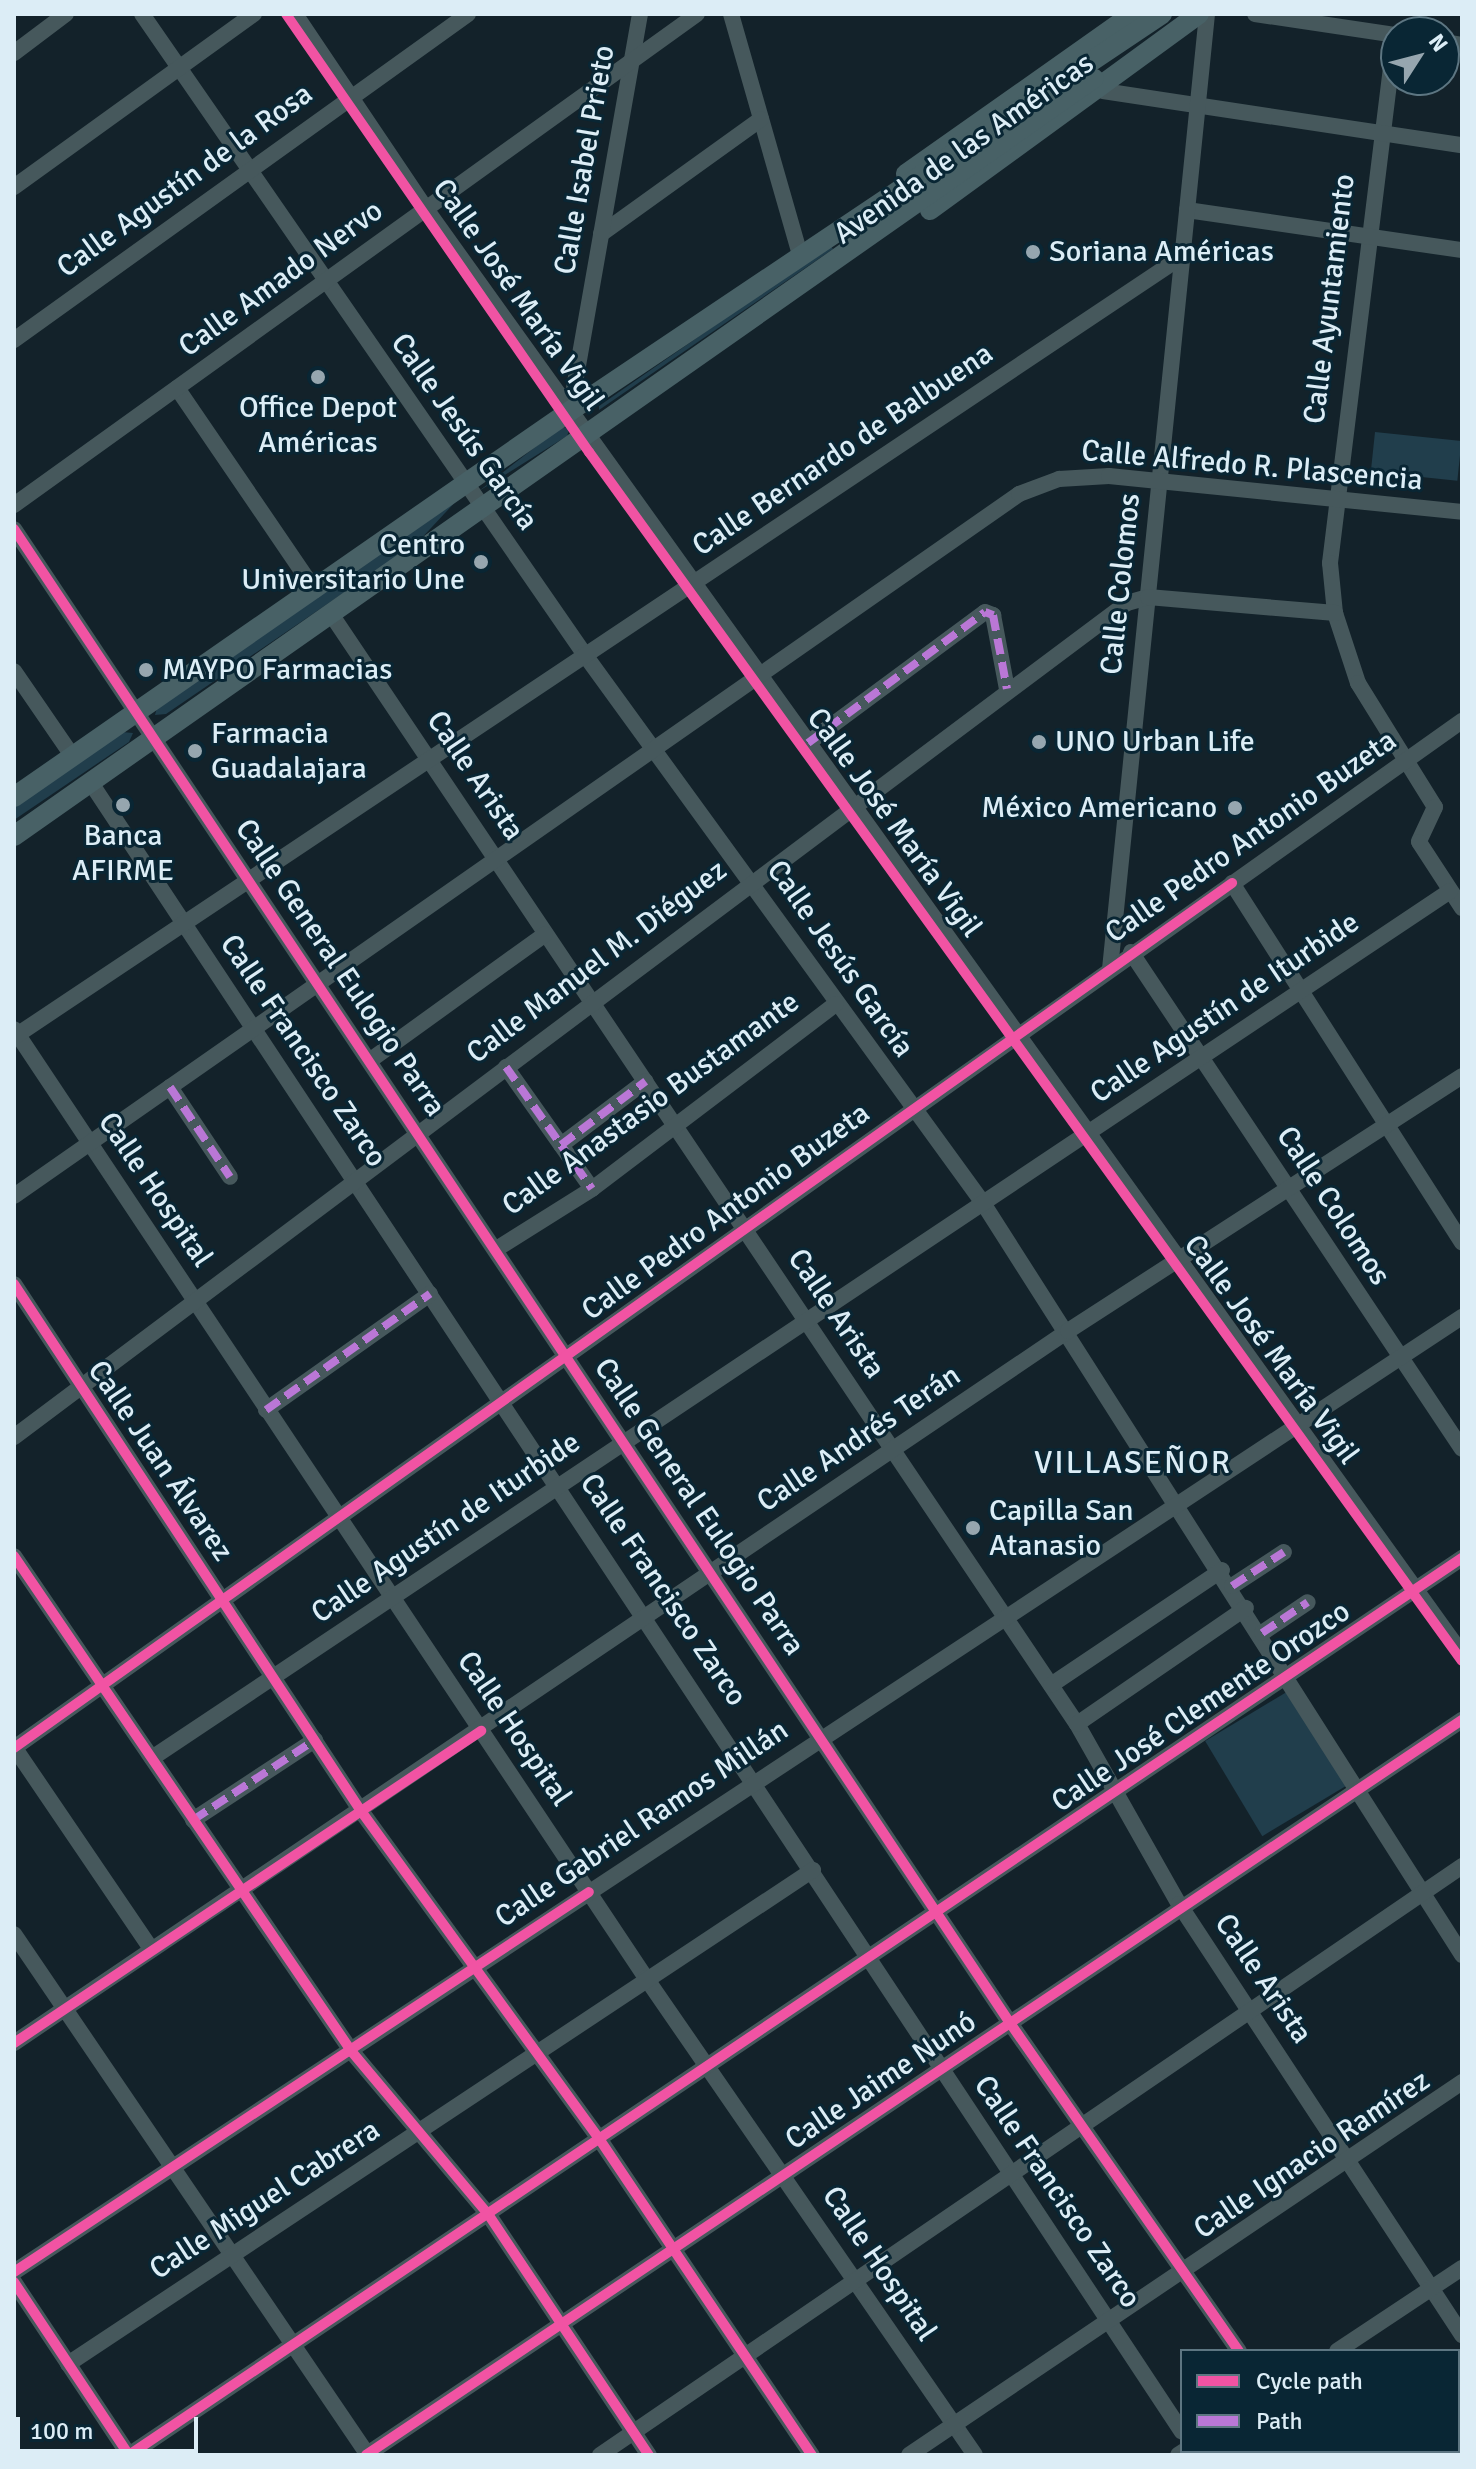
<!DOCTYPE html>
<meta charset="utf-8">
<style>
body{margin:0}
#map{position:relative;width:1476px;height:2469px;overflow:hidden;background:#13222a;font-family:Signika,sans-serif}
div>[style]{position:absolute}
.green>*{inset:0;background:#213e4c;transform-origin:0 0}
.minor>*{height:16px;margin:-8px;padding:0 8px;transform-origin:8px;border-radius:8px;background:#46585c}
.major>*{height:20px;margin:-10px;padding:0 10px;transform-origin:10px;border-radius:10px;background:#486166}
.quiet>*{height:8px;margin-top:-4px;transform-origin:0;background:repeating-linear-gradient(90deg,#ba77d6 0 16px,transparent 0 24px)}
.cycleway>*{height:10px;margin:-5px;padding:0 5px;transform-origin:5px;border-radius:5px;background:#f153a3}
.dots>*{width:22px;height:22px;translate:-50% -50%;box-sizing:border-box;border:4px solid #092634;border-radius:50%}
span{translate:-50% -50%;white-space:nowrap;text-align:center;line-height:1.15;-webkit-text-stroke:6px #092634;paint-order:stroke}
.street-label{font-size:30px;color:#dcedf6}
.poi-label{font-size:30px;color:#dcedf6}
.left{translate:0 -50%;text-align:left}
.right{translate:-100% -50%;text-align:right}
.neighbourhood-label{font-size:32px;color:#dcedf6;letter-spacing:2px}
.frame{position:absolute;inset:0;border:16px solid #dcedf6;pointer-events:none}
.legend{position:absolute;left:1180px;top:2349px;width:280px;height:104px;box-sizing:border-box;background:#092634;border:2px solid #5d7682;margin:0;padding:10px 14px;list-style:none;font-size:24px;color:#dcedf6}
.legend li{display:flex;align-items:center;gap:16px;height:40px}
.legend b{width:40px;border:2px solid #5d7682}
.north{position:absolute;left:1380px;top:16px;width:80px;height:80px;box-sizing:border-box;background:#092634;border:2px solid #5d7682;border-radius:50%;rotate:54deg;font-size:22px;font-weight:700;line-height:32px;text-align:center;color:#dcedf6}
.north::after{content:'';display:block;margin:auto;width:28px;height:36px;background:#96a6af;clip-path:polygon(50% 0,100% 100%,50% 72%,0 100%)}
.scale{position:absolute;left:16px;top:2417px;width:182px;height:36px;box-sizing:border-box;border:4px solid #dcedf6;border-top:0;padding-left:10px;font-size:24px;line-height:28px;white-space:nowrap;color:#dcedf6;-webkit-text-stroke:6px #092634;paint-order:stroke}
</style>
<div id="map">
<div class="green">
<i style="clip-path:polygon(830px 245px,833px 249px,599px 410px,599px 406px)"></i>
<i style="clip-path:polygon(561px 427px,570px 428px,567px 436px,479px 491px)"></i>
<i style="left:1375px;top:432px;width:87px;height:40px;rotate:6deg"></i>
<i style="clip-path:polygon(459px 498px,418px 542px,166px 714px,155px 715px,158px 704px)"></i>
<i style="clip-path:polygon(122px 732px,133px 733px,129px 742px,14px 820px,14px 806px)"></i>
<i style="left:1290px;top:1690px;width:111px;height:99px;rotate:59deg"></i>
</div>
<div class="minor">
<i style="left:142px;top:14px;width:779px;rotate:55.35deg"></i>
<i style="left:585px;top:655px;width:677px;rotate:54.01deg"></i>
<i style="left:983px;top:1203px;width:892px;rotate:57.5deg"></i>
<i style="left:295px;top:14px;width:235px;rotate:56.1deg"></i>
<i style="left:426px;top:209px;width:1778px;rotate:54.36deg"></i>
<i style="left:731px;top:14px;width:254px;rotate:74deg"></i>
<i style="left:1255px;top:14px;width:143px;rotate:8.5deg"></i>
<i style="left:1395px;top:35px;width:532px;rotate:97.02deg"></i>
<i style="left:1330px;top:563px;width:50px;rotate:84.3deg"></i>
<i style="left:1335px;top:613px;width:74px;rotate:71.8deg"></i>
<i style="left:1358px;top:683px;width:146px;rotate:58.2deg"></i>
<i style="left:1435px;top:807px;width:38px;rotate:115deg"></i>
<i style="left:1419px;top:842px;width:79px;rotate:56.9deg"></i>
<i style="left:1444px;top:42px;width:18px;rotate:9deg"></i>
<i style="left:14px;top:53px;width:65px;rotate:-36.9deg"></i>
<i style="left:1103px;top:91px;width:363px;rotate:8.6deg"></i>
<i style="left:14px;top:187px;width:296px;rotate:-35.8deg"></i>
<i style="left:1187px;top:210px;width:278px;rotate:8.3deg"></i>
<i style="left:601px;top:234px;width:197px;rotate:-35.7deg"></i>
<i style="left:14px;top:340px;width:559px;rotate:-35.68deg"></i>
<i style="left:177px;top:388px;width:245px;rotate:55.7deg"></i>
<i style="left:570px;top:411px;width:403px;rotate:-80deg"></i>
<i style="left:14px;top:505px;width:841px;rotate:-35.71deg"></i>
<i style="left:14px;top:529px;width:1796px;rotate:56.31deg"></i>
<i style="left:1010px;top:2023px;width:400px;rotate:55.1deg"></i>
<i style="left:331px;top:614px;width:1337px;rotate:56.1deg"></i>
<i style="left:1077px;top:1724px;width:207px;rotate:60.5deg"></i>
<i style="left:1179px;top:1904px;width:516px;rotate:56.71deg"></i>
<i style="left:14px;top:671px;width:104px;rotate:55.5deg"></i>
<i style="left:808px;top:743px;width:220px;rotate:-36.5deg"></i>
<i style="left:985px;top:612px;width:9px;rotate:21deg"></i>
<i style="left:993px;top:615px;width:75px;rotate:79.3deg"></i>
<i style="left:91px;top:783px;width:1977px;rotate:56.51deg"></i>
<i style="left:1232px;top:883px;width:427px;rotate:57.4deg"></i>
<i style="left:1131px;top:952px;width:597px;rotate:56.34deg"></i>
<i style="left:1110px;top:969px;width:960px;rotate:-84.2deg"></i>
<i style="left:14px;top:1029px;width:1140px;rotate:56.34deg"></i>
<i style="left:646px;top:1978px;width:579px;rotate:55.4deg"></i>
<i style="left:14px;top:1037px;width:1406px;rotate:-33.75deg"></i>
<i style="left:372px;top:1059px;width:213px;rotate:-35.8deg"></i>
<i style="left:506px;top:1067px;width:149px;rotate:54.8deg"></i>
<i style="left:170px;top:1087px;width:108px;rotate:56.3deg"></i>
<i style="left:561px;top:1145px;width:106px;rotate:-37deg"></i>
<i style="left:14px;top:1196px;width:1226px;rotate:-34.93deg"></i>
<i style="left:1019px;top:494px;width:43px;rotate:-20.6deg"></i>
<i style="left:1059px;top:479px;width:50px;rotate:-3.4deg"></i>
<i style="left:1109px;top:476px;width:355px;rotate:5.8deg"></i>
<i style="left:498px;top:1248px;width:111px;rotate:-32.1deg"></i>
<i style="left:592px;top:1189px;width:306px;rotate:-37.2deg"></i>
<i style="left:14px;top:1284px;width:631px;rotate:56.64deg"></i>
<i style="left:361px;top:1811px;width:407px;rotate:54deg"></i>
<i style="left:600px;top:2140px;width:380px;rotate:56.1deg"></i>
<i style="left:266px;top:1410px;width:201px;rotate:-35.3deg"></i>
<i style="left:14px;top:1437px;width:1391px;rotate:-36.85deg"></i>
<i style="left:1127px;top:603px;width:22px;rotate:-16deg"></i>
<i style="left:1148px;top:597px;width:188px;rotate:4.9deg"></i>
<i style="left:14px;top:1556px;width:600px;rotate:55.73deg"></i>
<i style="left:352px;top:2052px;width:212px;rotate:50deg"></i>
<i style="left:488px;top:2214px;width:290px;rotate:56.3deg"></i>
<i style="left:1232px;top:1586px;width:62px;rotate:-33.2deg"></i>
<i style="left:1262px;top:1633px;width:55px;rotate:-34deg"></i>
<i style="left:1051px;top:1685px;width:206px;rotate:-33.9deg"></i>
<i style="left:1077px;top:1724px;width:205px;rotate:-34.5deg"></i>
<i style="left:14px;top:1747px;width:245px;rotate:55.8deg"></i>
<i style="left:14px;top:1748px;width:1775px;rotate:-35.35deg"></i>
<i style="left:152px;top:1758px;width:1561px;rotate:-33.74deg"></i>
<i style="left:193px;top:1820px;width:146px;rotate:-33.3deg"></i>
<i style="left:14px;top:1934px;width:630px;rotate:55.81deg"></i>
<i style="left:14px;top:2043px;width:1272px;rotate:-34.04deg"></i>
<i style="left:1068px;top:1331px;width:469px;rotate:-32.9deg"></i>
<i style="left:14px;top:2272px;width:1735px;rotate:-33.41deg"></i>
<i style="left:14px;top:2282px;width:208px;rotate:56.4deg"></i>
<i style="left:1337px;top:2351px;width:150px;rotate:-33.6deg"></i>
<i style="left:68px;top:2364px;width:894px;rotate:-33.55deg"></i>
<i style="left:1307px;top:2451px;width:5px;rotate:53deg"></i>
<i style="left:129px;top:2455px;width:1607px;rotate:-33.94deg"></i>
<i style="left:366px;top:2455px;width:1320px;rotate:-33.85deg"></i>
<i style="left:600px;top:2455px;width:1044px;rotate:-34.34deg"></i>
<i style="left:909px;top:2455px;width:667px;rotate:-34deg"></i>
<i style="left:1178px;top:2455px;width:7px;rotate:-34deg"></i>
<i style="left:1457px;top:2455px;width:6px;rotate:-39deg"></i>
</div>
<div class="major">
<i style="left:906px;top:174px;width:278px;rotate:-35.2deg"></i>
<i style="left:930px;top:210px;width:333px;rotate:-36.1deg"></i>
<i style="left:14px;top:797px;width:677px;rotate:-34.77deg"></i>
<i style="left:570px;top:411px;width:713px;rotate:-33.85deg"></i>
<i style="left:14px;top:836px;width:1319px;rotate:-35.06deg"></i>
</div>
<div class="quiet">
<i style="left:808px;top:743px;width:220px;rotate:-36.5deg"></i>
<i style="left:985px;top:612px;width:9px;rotate:21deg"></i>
<i style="left:993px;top:615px;width:75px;rotate:79.3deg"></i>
<i style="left:506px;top:1067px;width:149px;rotate:54.8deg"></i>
<i style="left:170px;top:1087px;width:108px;rotate:56.3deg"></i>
<i style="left:561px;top:1145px;width:106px;rotate:-37deg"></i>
<i style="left:266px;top:1410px;width:201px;rotate:-35.3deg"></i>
<i style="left:1232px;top:1586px;width:62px;rotate:-33.2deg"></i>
<i style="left:1262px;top:1633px;width:55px;rotate:-34deg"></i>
<i style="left:193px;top:1820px;width:146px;rotate:-33.3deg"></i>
</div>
<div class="cycleway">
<i style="left:286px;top:14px;width:533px;rotate:55.33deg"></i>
<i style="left:589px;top:452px;width:1491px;rotate:54.17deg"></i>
<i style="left:14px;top:529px;width:1796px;rotate:56.31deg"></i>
<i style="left:1010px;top:2023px;width:400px;rotate:55.1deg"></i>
<i style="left:14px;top:1284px;width:631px;rotate:56.64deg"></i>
<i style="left:361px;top:1811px;width:407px;rotate:54deg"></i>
<i style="left:600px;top:2140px;width:380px;rotate:56.1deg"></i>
<i style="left:14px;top:1556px;width:600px;rotate:55.73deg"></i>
<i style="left:352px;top:2052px;width:212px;rotate:50deg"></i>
<i style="left:488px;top:2214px;width:290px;rotate:56.3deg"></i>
<i style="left:14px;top:1748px;width:1494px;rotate:-35.38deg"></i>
<i style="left:14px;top:2043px;width:562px;rotate:-33.75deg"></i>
<i style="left:14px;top:2272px;width:689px;rotate:-33.46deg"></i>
<i style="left:14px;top:2282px;width:208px;rotate:56.4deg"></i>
<i style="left:129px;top:2455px;width:1607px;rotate:-33.94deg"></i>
<i style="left:366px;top:2455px;width:1320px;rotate:-33.85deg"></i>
</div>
<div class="dots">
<i style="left:1033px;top:252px;background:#96a6af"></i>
<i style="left:318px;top:377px;background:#96a6af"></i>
<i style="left:481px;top:562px;background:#96a6af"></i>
<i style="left:146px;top:670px;background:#96a6af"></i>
<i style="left:1039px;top:742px;background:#96a6af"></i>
<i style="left:195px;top:751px;background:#96a6af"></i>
<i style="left:123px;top:805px;background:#96a6af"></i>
<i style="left:1235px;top:808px;background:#96a6af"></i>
<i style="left:973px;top:1528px;background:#96a6af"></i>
</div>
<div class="street-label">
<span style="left:964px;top:149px;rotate:-35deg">Avenida de las Américas</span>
<span style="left:585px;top:160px;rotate:-80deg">Calle Isabel Prieto</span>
<span style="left:185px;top:181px;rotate:-36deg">Calle Agustín de la Rosa</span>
<span style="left:281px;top:279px;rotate:-36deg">Calle Amado Nervo</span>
<span style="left:518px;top:295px;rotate:55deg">Calle José María Vigil</span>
<span style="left:1330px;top:299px;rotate:-83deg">Calle Ayuntamiento</span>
<span style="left:464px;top:432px;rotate:55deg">Calle Jesús García</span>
<span style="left:843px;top:450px;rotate:-34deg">Calle Bernardo de Balbuena</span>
<span style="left:1252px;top:466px;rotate:5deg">Calle Alfredo R. Plascencia</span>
<span style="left:1121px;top:584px;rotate:-84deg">Calle Colomos</span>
<span style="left:475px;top:776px;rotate:56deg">Calle Arista</span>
<span style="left:894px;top:823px;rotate:54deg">Calle José María Vigil</span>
<span style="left:1251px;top:837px;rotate:-35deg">Calle Pedro Antonio Buzeta</span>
<span style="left:840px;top:959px;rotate:55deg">Calle Jesús García</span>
<span style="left:597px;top:962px;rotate:-37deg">Calle Manuel M. Diéguez</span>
<span style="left:340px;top:968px;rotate:56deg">Calle General Eulogio Parra</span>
<span style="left:1225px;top:1008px;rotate:-34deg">Calle Agustín de Iturbide</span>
<span style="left:303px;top:1051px;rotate:56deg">Calle Francisco Zarco</span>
<span style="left:651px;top:1104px;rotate:-36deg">Calle Anastasio Bustamante</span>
<span style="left:155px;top:1190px;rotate:56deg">Calle Hospital</span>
<span style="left:1333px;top:1206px;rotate:57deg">Calle Colomos</span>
<span style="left:726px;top:1212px;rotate:-36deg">Calle Pedro Antonio Buzeta</span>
<span style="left:836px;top:1314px;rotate:56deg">Calle Arista</span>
<span style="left:1271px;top:1350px;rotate:54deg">Calle José María Vigil</span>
<span style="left:859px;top:1439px;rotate:-34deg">Calle Andrés Terán</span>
<span style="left:160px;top:1461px;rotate:56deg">Calle Juan Álvarez</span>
<span style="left:699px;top:1507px;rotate:56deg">Calle General Eulogio Parra</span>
<span style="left:446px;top:1528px;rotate:-34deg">Calle Agustín de Iturbide</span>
<span style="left:663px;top:1590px;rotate:56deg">Calle Francisco Zarco</span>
<span style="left:1201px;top:1707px;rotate:-34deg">Calle José Clemente Orozco</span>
<span style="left:514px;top:1729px;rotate:56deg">Calle Hospital</span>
<span style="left:642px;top:1824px;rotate:-34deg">Calle Gabriel Ramos Millán</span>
<span style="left:1263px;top:1979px;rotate:56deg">Calle Arista</span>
<span style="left:881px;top:2081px;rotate:-34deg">Calle Jaime Nunó</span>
<span style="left:1312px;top:2155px;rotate:-34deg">Calle Ignacio Ramírez</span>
<span style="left:1057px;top:2192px;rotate:56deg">Calle Francisco Zarco</span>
<span style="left:265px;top:2200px;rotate:-33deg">Calle Miguel Cabrera</span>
<span style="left:879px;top:2264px;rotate:56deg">Calle Hospital</span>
</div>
<div class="poi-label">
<span class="left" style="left:1049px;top:252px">Soriana Américas</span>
<span style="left:318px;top:425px">Office Depot<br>Américas</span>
<span class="right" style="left:465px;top:562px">Centro<br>Universitario Une</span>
<span class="left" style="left:162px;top:670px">MAYPO Farmacias</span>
<span class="left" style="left:211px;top:751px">Farmacia<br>Guadalajara</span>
<span class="left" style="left:1055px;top:742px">UNO Urban Life</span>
<span class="right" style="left:1217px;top:808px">México Americano</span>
<span style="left:123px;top:853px">Banca<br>AFIRME</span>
<span class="left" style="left:989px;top:1528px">Capilla San<br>Atanasio</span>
</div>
<div class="neighbourhood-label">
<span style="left:1133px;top:1463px">VILLASEÑOR</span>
</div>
<div class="frame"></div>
<ul class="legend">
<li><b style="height:10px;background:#f153a3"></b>Cycle path</li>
<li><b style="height:10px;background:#ba77d6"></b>Path</li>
</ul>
<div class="north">N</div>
<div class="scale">100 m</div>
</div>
